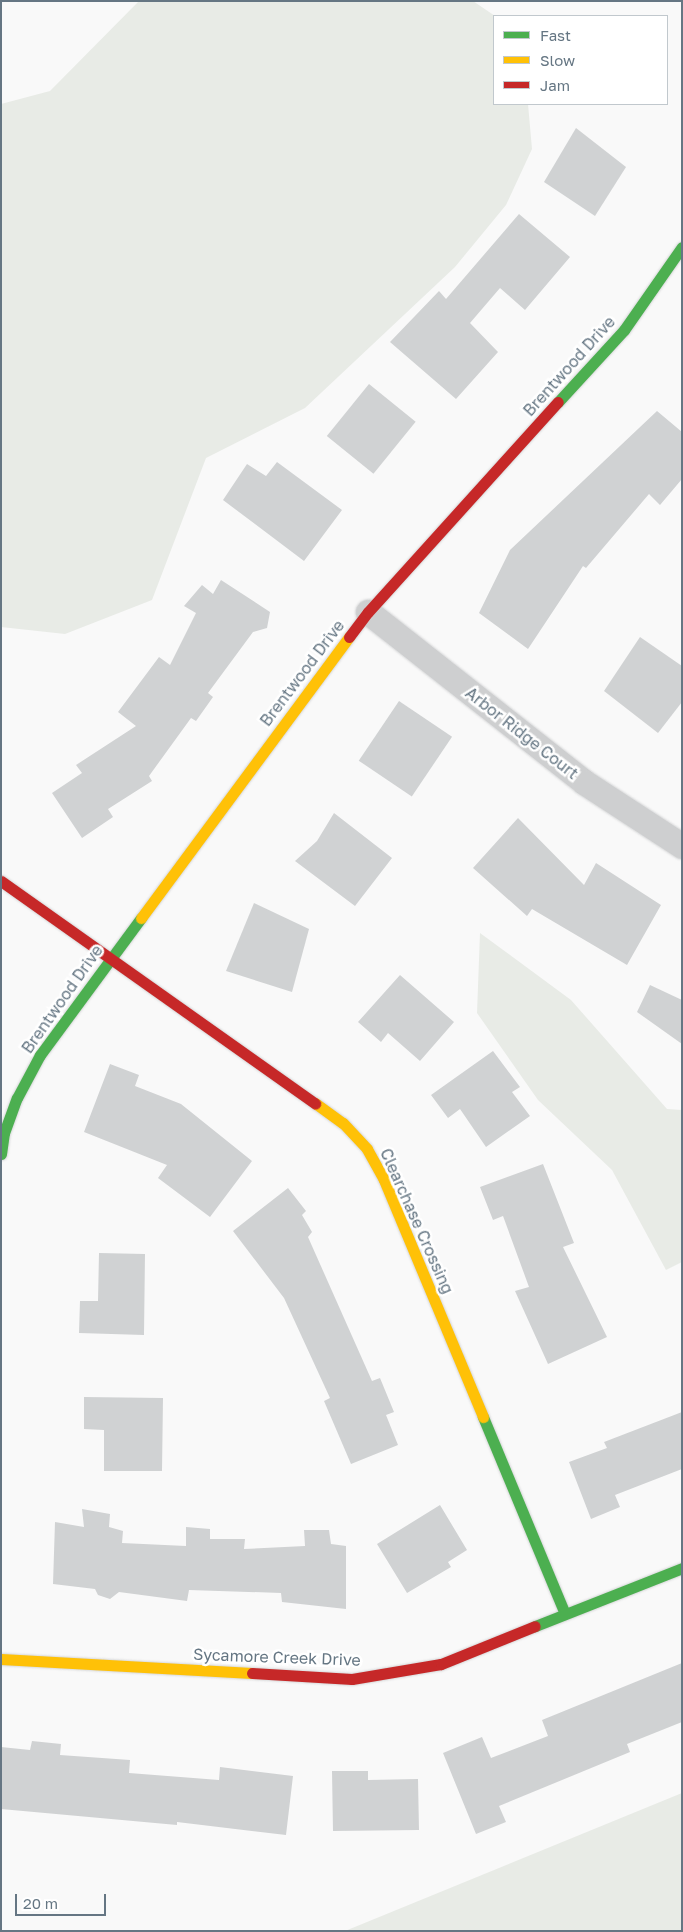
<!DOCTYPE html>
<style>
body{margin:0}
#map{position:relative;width:683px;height:1932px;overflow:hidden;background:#f9f9f9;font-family:"Golos Text",sans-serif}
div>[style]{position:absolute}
.green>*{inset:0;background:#e8ebe6}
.building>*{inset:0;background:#d0d2d3;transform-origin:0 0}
.roads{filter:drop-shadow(0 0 1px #d5d6d7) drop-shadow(0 0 1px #d5d6d7)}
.street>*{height:25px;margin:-12.5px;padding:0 12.5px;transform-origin:12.5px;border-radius:12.5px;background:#cecfd0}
.fast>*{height:11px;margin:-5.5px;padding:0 5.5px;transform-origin:5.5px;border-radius:5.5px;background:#4caf50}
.slow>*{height:11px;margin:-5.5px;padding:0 5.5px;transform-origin:5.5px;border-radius:5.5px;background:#ffc107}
.jam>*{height:11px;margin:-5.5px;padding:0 5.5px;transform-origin:5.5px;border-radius:5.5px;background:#c62828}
span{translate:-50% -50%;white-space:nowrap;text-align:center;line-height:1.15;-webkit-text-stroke:5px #fff;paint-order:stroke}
.street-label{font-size:16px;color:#657683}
.frame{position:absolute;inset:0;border:2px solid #657683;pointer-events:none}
.legend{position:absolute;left:493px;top:15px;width:175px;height:90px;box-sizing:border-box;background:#fff;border:1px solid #c1c8cd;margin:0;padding:6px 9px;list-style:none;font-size:15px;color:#657683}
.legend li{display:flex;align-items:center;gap:10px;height:25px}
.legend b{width:25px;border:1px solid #c1c8cd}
.scale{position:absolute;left:15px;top:1894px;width:91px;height:22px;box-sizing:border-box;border:2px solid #657683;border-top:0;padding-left:6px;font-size:15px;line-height:18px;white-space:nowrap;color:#657683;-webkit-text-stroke:4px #fff;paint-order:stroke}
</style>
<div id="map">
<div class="green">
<i style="clip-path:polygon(139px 1px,473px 1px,495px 16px,494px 104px,528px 104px,532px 149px,506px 205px,455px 267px,305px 408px,206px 458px,152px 600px,65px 634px,1px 627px,1px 104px,50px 91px)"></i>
<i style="clip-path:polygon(480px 933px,571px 1000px,667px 1109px,682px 1110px,682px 1262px,666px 1270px,612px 1170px,538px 1100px,477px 1013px)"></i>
<i style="clip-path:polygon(682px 1793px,682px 1931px,345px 1931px)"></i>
</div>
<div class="building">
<i style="clip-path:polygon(576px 128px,626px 167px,595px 216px,544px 182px)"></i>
<i style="clip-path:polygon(519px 214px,570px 257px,525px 310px,500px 288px,470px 323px,498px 352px,456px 399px,390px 342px,439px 291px,446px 299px)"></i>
<i style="left:369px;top:384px;width:60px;height:67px;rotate:39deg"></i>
<i style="clip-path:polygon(657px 411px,682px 432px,682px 479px,660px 505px,649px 494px,586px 568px,583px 566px,528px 649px,479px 613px,510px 550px)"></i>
<i style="clip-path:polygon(277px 462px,342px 510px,304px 561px,223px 500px,247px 464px,266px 476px)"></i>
<i style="clip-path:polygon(221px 580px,270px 612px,267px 628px,253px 632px,208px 693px,213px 697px,196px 721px,191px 718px,149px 776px,152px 781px,108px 809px,113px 817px,82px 838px,52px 793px,82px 773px,76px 765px,136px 726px,118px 712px,159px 657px,170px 665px,196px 613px,184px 606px,202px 585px,213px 594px)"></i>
<i style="clip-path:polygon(640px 637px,682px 666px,682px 702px,658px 733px,604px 691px)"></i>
<i style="left:399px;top:701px;width:64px;height:72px;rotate:34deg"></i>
<i style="clip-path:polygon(334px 813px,392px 858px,355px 906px,295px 861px,317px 841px)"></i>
<i style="clip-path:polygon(518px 818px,584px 885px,596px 863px,661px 905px,627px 965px,532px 909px,527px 916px,473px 868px)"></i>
<i style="clip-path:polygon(254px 903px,309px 929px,292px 992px,226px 971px)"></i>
<i style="clip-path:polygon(400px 975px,454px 1022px,420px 1061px,388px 1033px,381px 1042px,358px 1022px)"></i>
<i style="clip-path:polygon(650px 985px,682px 1000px,682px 1044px,637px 1012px)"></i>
<i style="clip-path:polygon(493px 1051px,520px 1087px,512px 1092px,530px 1116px,486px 1147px,460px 1109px,448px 1118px,431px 1095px)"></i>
<i style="clip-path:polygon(110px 1064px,139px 1075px,135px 1086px,181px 1104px,252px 1161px,210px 1217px,158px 1178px,167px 1165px,84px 1132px)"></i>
<i style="clip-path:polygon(543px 1164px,574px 1243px,563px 1247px,607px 1337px,548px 1364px,515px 1291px,529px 1287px,503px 1216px,493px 1220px,480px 1187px)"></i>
<i style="clip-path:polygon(288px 1188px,306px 1211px,302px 1215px,312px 1232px,308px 1237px,372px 1381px,380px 1378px,394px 1412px,386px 1415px,398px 1445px,351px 1464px,324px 1401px,330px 1398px,284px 1298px,233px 1231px)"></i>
<i style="clip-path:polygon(99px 1253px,145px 1254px,144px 1335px,79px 1333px,80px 1301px,98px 1301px)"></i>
<i style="clip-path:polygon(84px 1397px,163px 1398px,162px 1471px,104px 1471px,104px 1430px,84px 1429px)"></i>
<i style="clip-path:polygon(682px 1412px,682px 1469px,615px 1495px,620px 1507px,591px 1519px,569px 1462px,607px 1448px,604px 1442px)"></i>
<i style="clip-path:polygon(440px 1505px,467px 1550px,448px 1562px,451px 1567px,407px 1593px,377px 1544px)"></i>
<i style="clip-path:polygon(82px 1509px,110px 1514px,109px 1527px,123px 1531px,122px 1543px,186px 1546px,186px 1527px,210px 1529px,210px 1539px,245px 1539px,244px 1549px,305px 1546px,304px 1530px,329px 1530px,331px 1544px,346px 1546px,346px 1609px,282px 1602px,281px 1593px,189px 1590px,187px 1601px,119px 1592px,110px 1599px,98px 1595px,95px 1589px,53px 1584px,55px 1522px,84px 1527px)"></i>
<i style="clip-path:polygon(682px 1663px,682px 1722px,627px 1744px,630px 1752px,499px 1806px,506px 1822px,476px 1834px,443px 1753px,482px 1737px,491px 1758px,548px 1736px,542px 1720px)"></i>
<i style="clip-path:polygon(32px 1741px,61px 1744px,60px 1755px,130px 1760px,129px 1773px,219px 1780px,220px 1767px,293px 1776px,286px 1835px,177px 1822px,177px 1825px,1px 1809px,1px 1747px,30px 1750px)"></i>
<i style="clip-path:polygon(332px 1771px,368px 1771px,368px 1780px,418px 1779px,419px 1830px,333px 1831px)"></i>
</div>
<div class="roads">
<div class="street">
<i style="left:368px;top:612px;width:275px;rotate:38.2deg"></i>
<i style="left:584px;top:782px;width:117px;rotate:33.1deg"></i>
</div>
<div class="fast">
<i style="left:558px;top:402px;width:98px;rotate:-47.5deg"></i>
<i style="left:624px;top:330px;width:101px;rotate:-55.1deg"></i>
<i style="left:1px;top:1154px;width:21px;rotate:-82deg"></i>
<i style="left:4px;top:1133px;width:37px;rotate:-70deg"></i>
<i style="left:17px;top:1098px;width:49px;rotate:-61.9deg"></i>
<i style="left:40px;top:1055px;width:170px;rotate:-53.6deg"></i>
<i style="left:483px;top:1417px;width:213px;rotate:67.4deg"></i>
<i style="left:535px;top:1626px;width:158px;rotate:-21.5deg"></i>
</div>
<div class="slow">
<i style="left:141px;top:918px;width:350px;rotate:-53.5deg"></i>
<i style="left:315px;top:1103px;width:34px;rotate:36deg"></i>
<i style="left:343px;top:1123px;width:35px;rotate:47deg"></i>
<i style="left:367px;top:1149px;width:35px;rotate:61deg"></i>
<i style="left:384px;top:1180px;width:257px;rotate:67.3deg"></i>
<i style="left:1px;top:1659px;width:251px;rotate:3.2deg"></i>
</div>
<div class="jam">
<i style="left:349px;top:637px;width:31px;rotate:-53deg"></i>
<i style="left:368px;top:612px;width:283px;rotate:-47.9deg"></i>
<i style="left:1px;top:881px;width:385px;rotate:35.3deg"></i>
<i style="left:252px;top:1673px;width:100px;rotate:3.4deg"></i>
<i style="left:352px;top:1679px;width:90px;rotate:-9.6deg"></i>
<i style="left:441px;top:1664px;width:101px;rotate:-22deg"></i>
</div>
</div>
<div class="street-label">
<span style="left:569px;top:366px;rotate:-48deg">Brentwood Drive</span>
<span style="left:302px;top:673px;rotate:-53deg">Brentwood Drive</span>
<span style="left:522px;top:733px;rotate:38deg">Arbor Ridge Court</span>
<span style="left:62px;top:999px;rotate:-55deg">Brentwood Drive</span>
<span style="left:417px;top:1221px;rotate:66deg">Clearchase Crossing</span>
<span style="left:277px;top:1657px;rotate:2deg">Sycamore Creek Drive</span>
</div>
<div class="frame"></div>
<ul class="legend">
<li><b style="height:6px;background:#4caf50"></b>Fast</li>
<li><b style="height:6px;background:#ffc107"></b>Slow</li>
<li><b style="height:6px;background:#c62828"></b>Jam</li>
</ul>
<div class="scale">20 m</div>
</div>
